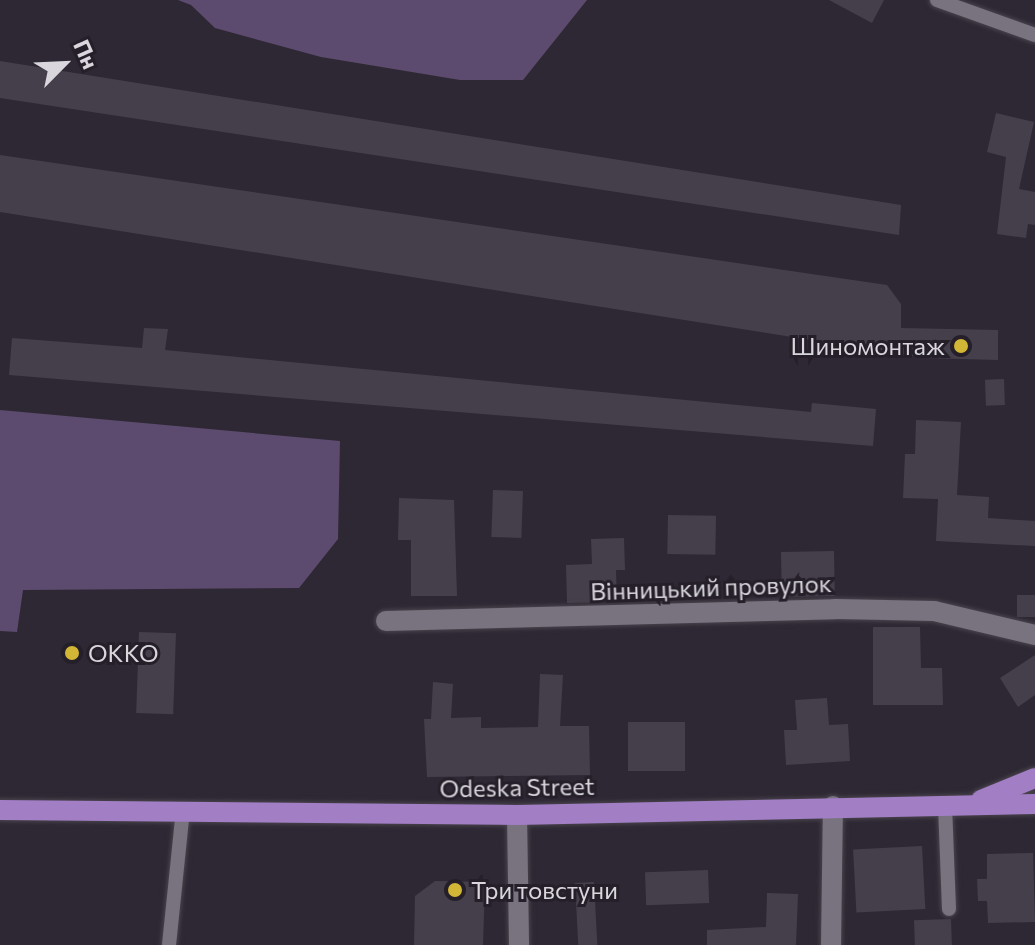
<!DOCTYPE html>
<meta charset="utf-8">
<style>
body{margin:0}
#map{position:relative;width:1035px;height:945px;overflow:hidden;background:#2e2834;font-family:Commissioner,sans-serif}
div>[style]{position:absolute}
.green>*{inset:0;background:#5c4b6e}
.building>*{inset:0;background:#453f4b;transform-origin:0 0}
.roads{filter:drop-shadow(0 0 2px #49444d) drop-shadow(0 0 2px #49444d)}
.lane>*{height:14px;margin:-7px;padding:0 7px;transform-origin:7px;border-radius:7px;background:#797380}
.street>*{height:20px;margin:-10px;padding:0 10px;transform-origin:10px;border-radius:10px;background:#797380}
.primary>*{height:20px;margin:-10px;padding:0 10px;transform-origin:10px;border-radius:10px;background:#a27ec5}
.dots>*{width:22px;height:22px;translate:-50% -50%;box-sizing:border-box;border:4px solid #241f29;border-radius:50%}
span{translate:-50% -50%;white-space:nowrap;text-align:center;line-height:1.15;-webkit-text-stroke:6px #241f29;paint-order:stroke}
.poi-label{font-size:24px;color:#d9d6dd}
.right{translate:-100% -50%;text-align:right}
.left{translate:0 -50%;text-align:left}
.street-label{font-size:24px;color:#d9d6dd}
.north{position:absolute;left:24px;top:24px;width:80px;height:80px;-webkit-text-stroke:6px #241f29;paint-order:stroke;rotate:66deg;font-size:22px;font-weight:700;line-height:32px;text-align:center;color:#d9d6dd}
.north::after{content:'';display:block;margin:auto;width:28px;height:36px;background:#d9d6dd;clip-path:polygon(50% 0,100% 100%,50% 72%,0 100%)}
</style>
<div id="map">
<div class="green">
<i style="clip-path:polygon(178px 0,587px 0,523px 80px,460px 80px,321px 57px,215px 28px,191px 5px)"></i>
<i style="clip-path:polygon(0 410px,340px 441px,338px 539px,299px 588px,23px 590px,17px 632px,0 631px)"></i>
</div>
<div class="building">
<i style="clip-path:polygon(829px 0,884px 0,872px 23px)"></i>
<i style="clip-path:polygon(0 61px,901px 205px,899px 235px,0 98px)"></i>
<i style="clip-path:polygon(996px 113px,1034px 122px,1019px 189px,1035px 192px,1035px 225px,1028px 224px,1026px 238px,997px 234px,1006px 157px,987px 152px)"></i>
<i style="clip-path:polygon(0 155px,887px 285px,901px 304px,901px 328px,998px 330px,998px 360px,925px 358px,0 212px)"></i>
<i style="clip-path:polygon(144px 328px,168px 329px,165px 350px,811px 412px,812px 403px,876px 409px,873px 446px,9px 375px,12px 338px,142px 348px)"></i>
<i style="left:1004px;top:379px;width:26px;height:19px;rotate:88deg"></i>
<i style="clip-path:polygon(916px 420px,961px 422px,957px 495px,989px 497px,988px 518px,1035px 521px,1035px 546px,936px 541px,938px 499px,903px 498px,905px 454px,915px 454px)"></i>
<i style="left:493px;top:490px;width:30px;height:47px;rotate:2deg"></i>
<i style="clip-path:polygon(399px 498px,454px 500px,457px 596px,411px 596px,411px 540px,398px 540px)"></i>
<i style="left:668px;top:515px;width:48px;height:39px;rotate:1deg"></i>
<i style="clip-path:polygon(624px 538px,625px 570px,616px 570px,617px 602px,567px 603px,566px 565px,592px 564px,591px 539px)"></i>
<i style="left:834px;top:551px;width:45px;height:53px;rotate:89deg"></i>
<i style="left:1017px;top:595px;width:18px;height:22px"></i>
<i style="clip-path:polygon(873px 627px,920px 627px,921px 668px,942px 668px,943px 705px,873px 705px)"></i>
<i style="left:139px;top:632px;width:37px;height:81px;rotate:2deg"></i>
<i style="clip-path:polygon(1035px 655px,1035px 695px,1018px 707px,1000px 678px)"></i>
<i style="clip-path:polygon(540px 674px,563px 675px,560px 726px,589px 726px,590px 775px,427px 777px,424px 719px,431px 719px,433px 682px,453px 684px,451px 718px,481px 717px,481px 728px,538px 727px)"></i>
<i style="clip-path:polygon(827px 698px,829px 725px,848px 724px,850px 761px,786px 765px,784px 730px,797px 730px,795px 700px)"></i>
<i style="left:628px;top:722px;width:57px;height:49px"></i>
<i style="left:922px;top:846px;width:63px;height:69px;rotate:87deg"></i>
<i style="clip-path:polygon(1033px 853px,1035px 922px,988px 923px,987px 901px,978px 901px,977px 879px,987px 879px,987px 854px)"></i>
<i style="left:708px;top:870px;width:33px;height:63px;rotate:88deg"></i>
<i style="clip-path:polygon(435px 881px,485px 882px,483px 945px,414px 945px,415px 896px)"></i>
<i style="left:594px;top:882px;width:63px;height:19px;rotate:87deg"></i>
<i style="clip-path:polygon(767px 893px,798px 894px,796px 945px,707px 945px,707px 930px,766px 927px)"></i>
<i style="left:951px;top:919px;width:26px;height:37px;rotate:88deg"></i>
</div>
<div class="roads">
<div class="lane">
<i style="left:937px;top:0;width:104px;rotate:19.7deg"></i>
<i style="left:945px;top:805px;width:104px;rotate:87.8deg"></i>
<i style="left:169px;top:945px;width:136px;rotate:-84.1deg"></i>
</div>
<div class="street">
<i style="left:386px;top:621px;width:449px;rotate:-1.5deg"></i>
<i style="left:835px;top:609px;width:99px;rotate:1.2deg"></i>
<i style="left:934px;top:611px;width:104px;rotate:13.4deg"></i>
<i style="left:517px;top:815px;width:130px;rotate:89.1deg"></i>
<i style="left:831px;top:945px;width:139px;rotate:-89.2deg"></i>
</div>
<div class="primary">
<i style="left:981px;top:800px;width:58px;rotate:-22.2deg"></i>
<i style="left:0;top:810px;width:517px;rotate:0.55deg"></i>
<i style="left:517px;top:815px;width:518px;rotate:-1.22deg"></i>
</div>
</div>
<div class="dots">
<i style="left:961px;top:346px;background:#d2b635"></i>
<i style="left:72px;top:653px;background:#d2b635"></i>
<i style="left:455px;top:890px;background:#d2b635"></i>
</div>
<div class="poi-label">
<span class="right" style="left:945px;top:346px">Шиномонтаж</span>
<span class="left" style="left:88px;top:653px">OKKO</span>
<span class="left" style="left:471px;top:890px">Три товстуни</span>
</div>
<div class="street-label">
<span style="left:711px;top:587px;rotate:-2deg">Вінницький провулок</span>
<span style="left:517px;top:787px;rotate:-1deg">Odeska Street</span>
</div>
<div class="north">Пн</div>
</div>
